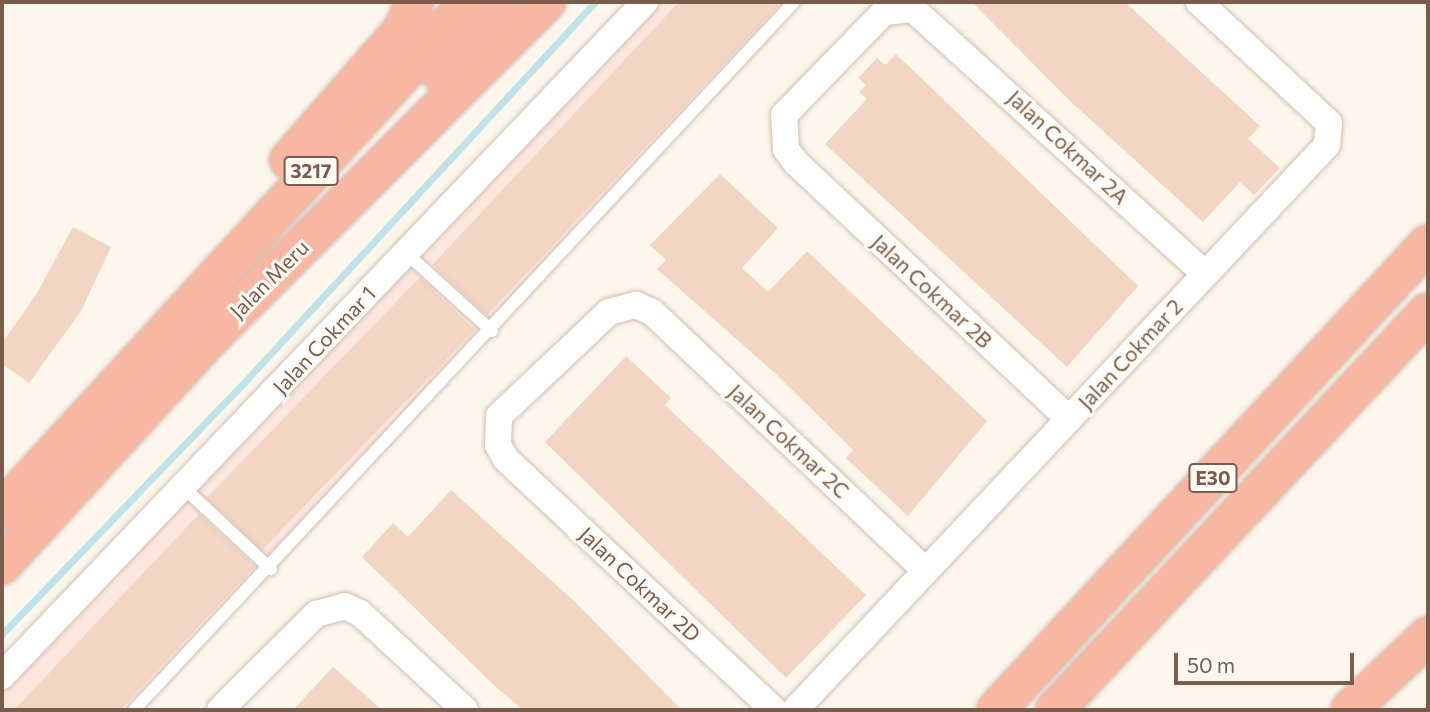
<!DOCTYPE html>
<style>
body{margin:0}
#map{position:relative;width:1430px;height:712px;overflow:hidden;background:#fdf6ec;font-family:Commissioner,sans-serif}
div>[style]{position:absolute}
.commercial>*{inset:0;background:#fde8e0}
.stream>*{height:7px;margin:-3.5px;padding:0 3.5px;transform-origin:3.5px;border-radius:3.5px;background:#bfe3e8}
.building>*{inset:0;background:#f3d5c3;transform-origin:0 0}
.roads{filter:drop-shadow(0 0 2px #d1beb0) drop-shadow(0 0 2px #d1beb0)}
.lane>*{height:12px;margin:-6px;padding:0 6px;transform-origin:6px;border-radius:6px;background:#fff}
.street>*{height:26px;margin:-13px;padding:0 13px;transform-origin:13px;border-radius:13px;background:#fff}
.highway>*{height:38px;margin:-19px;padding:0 19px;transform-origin:19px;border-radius:19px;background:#f7b7a3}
span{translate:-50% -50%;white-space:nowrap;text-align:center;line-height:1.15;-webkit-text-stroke:6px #fffaf3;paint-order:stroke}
.shield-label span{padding:2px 5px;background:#fffaf3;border:2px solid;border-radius:5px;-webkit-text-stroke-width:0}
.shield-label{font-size:19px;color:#7a5c4d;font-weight:700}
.street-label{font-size:21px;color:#7a5c4d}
.frame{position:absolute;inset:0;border:4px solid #7a5c4d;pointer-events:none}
.scale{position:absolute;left:1174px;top:653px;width:180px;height:32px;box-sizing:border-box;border:4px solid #7a5c4d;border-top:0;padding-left:9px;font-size:21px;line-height:24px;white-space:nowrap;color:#7a5c4d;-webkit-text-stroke:5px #fffaf3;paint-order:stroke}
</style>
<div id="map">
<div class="commercial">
<i style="clip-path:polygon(658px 2px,789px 2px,127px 710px,2px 710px,2px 688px)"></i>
</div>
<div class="stream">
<i style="left:2px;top:634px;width:356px;rotate:-46.1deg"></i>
<i style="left:249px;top:377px;width:510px;rotate:-47.3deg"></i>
</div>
<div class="building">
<i style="clip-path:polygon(679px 2px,782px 2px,487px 315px,432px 265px)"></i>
<i style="clip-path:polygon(972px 2px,1125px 2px,1260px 126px,1248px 139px,1280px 168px,1254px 195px,1240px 182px,1203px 222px,1070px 101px)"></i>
<i style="clip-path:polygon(896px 54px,1138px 286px,1067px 367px,825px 144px,867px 99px,859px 92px,866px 85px,858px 78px,877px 58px,885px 65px)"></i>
<i style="clip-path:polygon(720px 174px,778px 228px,742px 268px,768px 292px,807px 251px,987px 421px,908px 516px,846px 458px,853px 450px,776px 374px,657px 269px,666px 260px,650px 245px)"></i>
<i style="clip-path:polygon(73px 227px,111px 247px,81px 311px,29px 383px,2px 364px,2px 343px,37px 293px)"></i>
<i style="left:420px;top:277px;width:76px;height:307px;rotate:44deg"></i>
<i style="clip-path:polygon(626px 356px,671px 398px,665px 405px,866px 595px,786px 678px,545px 442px)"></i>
<i style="clip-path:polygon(451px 490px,575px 602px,682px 710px,523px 710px,496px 687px,362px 557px,393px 523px,408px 537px)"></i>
<i style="clip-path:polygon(199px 514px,255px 566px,120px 710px,14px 710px)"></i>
<i style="clip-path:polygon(333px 667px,356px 687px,382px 710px,293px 710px)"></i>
</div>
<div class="roads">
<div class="lane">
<i style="left:406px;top:253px;width:116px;rotate:42.2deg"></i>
<i style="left:184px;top:488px;width:119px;rotate:43deg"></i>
<i style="left:134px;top:710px;width:968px;rotate:-47.01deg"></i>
</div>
<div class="street">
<i style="left:1069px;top:419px;width:374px;rotate:-136.8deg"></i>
<i style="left:796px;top:163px;width:17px;rotate:-126deg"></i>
<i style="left:786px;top:149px;width:34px;rotate:-93deg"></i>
<i style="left:784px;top:115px;width:144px;rotate:-45.8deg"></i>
<i style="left:884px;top:12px;width:29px;rotate:-6deg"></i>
<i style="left:913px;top:9px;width:394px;rotate:42.2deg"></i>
<i style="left:2px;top:676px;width:932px;rotate:-46.35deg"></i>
<i style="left:220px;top:710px;width:136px;rotate:-45deg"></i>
<i style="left:316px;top:614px;width:30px;rotate:-15deg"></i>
<i style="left:345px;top:606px;width:17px;rotate:25deg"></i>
<i style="left:360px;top:613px;width:143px;rotate:42.7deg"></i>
<i style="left:774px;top:710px;width:367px;rotate:-136.9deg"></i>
<i style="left:506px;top:459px;width:16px;rotate:-120deg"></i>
<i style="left:498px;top:445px;width:29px;rotate:-88deg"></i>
<i style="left:499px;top:416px;width:151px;rotate:-43.4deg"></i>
<i style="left:609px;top:312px;width:28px;rotate:-15deg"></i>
<i style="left:636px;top:305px;width:17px;rotate:24deg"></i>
<i style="left:652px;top:312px;width:377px;rotate:43.4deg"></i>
<i style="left:795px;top:710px;width:776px;rotate:-46.72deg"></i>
<i style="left:1327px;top:145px;width:22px;rotate:-85deg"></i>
<i style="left:1329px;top:123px;width:178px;rotate:-137.1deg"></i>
</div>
<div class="highway">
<i style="left:441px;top:74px;width:72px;rotate:-47.8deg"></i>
<i style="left:489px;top:21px;width:20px;rotate:-70deg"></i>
<i style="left:289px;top:160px;width:175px;rotate:-48.9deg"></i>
<i style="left:404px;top:28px;width:28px;rotate:-69deg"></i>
<i style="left:2px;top:510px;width:690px;rotate:-47.41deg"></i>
<i style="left:2px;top:565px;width:306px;rotate:-47.5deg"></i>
<i style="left:209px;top:339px;width:477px;rotate:-45deg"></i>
<i style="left:996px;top:710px;width:635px;rotate:-47.17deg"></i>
<i style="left:1055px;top:710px;width:545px;rotate:-46.86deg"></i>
<i style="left:1350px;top:710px;width:108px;rotate:-43.5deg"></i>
</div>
</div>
<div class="shield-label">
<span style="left:311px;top:171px">3217</span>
<span style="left:1213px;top:478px">E30</span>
</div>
<div class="street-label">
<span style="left:1068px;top:147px;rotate:43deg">Jalan Cokmar 2A</span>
<span style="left:269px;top:279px;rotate:-45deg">Jalan Meru</span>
<span style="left:932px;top:291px;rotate:43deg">Jalan Cokmar 2B</span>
<span style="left:324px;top:340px;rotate:-47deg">Jalan Cokmar 1</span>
<span style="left:1130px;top:354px;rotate:-47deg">Jalan Cokmar 2</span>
<span style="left:789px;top:441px;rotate:43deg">Jalan Cokmar 2C</span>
<span style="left:640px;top:584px;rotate:43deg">Jalan Cokmar 2D</span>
</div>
<div class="frame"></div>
<div class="scale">50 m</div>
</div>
